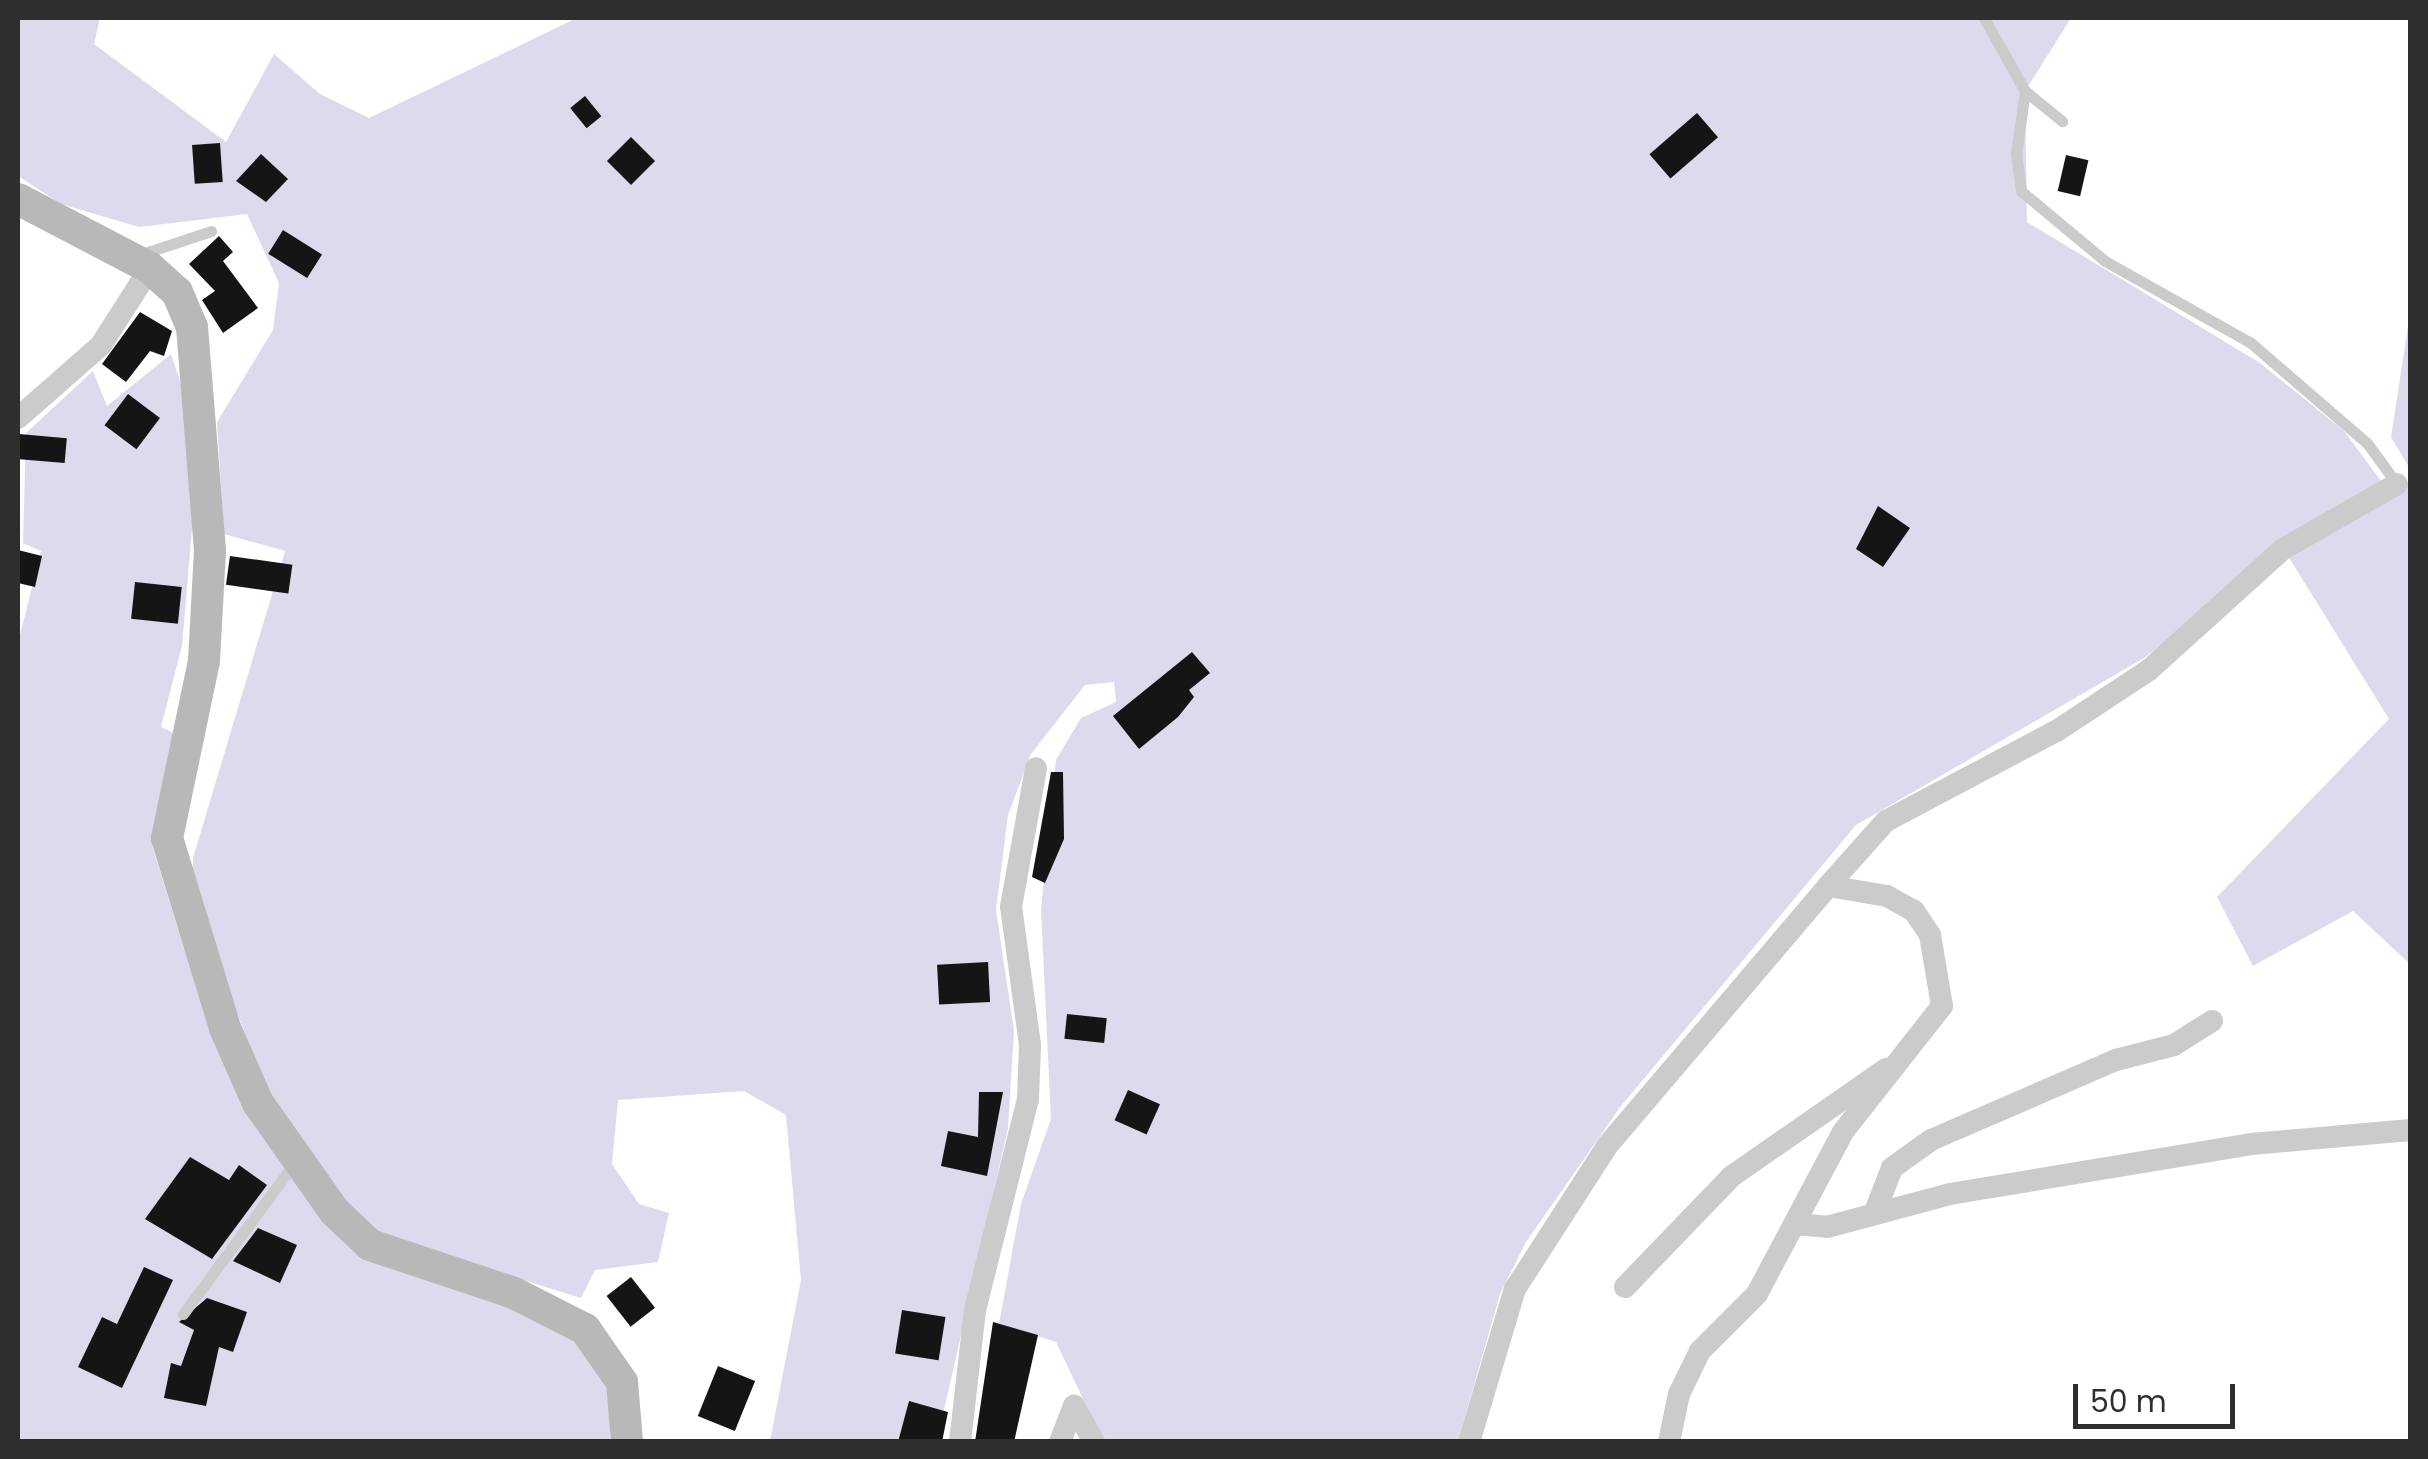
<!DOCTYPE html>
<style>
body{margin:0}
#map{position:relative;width:2428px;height:1459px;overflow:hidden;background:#fff;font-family:Poppins,sans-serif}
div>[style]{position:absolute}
.green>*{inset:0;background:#dcdaec}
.building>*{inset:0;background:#151515;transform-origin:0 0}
.lane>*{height:11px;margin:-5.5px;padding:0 5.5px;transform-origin:5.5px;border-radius:5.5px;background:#cbcbcb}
.street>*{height:22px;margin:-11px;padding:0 11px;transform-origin:11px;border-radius:11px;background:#cbcbcb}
.secondary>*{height:32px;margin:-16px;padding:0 16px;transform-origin:16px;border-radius:16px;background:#b8b8b8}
span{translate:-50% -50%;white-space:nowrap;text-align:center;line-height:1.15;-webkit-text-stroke:10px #fff;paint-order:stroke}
.frame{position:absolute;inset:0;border:20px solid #2e2e2e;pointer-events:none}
.scale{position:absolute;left:2073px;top:1384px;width:162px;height:45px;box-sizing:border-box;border:5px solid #2e2e2e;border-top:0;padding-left:12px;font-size:30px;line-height:35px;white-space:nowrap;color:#2e2e2e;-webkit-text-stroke:8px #fff;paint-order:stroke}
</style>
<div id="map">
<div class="green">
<i style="clip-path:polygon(18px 18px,100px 18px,94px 44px,226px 142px,274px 54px,320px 94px,369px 118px,577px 18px,2071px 18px,2025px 91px,2027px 222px,2260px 363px,2344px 431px,2381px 481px,2410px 482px,2410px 964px,2353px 911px,2253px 966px,2217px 897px,2389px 719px,2283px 548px,2144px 658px,1856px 825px,1621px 1106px,1526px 1242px,1500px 1294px,1458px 1441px,1103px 1441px,1056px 1342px,999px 1324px,1021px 1204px,1051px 1119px,1041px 909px,1056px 760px,1081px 718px,1116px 702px,1114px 682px,1085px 685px,1031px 754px,1008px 815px,996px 910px,1014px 1031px,1008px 1128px,937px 1441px,770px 1441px,801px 1280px,786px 1115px,744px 1091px,618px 1100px,612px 1164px,639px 1204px,669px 1213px,658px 1262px,595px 1270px,581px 1298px,383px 1236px,349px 1207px,266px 1088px,193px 898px,193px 858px,285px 551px,224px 534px,217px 422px,273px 330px,279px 283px,247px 214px,139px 227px,61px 204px,18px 176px)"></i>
<i style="clip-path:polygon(2410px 313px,2410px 469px,2391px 437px)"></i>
<i style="clip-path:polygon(171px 354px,188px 406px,194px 506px,182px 646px,161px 727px,174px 733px,152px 845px,184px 949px,367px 1258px,518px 1310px,578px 1343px,611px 1391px,610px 1441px,18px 1442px,18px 643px,41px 551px,23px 543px,26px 433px,93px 371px,107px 406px)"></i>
</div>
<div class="building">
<i style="left:585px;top:96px;width:26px;height:19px;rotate:51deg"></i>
<i style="left:1697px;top:113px;width:32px;height:63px;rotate:49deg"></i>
<i style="left:631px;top:137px;width:34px;height:34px;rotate:45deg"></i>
<i style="left:220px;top:143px;width:39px;height:28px;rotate:86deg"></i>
<i style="clip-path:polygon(261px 154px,288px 179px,266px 202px,236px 181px)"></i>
<i style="left:2066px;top:155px;width:23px;height:37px;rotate:13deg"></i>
<i style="left:283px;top:230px;width:46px;height:28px;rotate:32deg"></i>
<i style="clip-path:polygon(219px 236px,233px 252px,223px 261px,258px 308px,223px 333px,202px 300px,215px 291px,189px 264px)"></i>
<i style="clip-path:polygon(140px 312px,172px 331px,164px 356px,150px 351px,126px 382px,102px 364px)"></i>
<i style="left:128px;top:394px;width:40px;height:39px;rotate:37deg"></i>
<i style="left:19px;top:434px;width:48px;height:25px;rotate:5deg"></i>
<i style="clip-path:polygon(1878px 506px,1910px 528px,1883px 567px,1856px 549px)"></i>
<i style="clip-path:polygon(18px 550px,42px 556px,35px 587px,18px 583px)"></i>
<i style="left:230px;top:556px;width:63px;height:29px;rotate:8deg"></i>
<i style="left:135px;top:582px;width:47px;height:37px;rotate:6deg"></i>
<i style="clip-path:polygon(1192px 652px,1210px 673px,1189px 690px,1194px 697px,1178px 717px,1139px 749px,1113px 716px)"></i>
<i style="clip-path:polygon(1051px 772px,1063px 772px,1064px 839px,1045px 883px,1032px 877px)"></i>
<i style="left:988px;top:962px;width:40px;height:51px;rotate:87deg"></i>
<i style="left:1067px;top:1014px;width:40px;height:25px;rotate:6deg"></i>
<i style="left:1128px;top:1090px;width:35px;height:33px;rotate:24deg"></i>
<i style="clip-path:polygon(979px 1092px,1003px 1092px,987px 1176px,941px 1166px,948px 1131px,978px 1137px)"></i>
<i style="clip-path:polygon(190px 1157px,229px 1180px,239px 1165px,267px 1185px,212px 1259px,145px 1219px)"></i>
<i style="clip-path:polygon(258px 1228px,297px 1245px,280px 1283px,233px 1261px)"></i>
<i style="clip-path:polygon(144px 1267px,173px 1280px,122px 1388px,78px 1367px,102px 1317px,117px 1324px)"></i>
<i style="left:631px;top:1277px;width:39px;height:31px;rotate:52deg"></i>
<i style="clip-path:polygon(207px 1298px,247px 1312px,233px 1352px,219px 1347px,206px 1406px,164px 1398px,171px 1363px,181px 1366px,194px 1330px,179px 1322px)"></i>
<i style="left:902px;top:1310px;width:44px;height:44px;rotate:9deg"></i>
<i style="clip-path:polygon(993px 1322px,1038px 1335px,1014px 1442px,975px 1442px)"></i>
<i style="left:718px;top:1366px;width:40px;height:54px;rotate:22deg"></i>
<i style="clip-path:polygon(909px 1401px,948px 1412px,942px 1442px,898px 1442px)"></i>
</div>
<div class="lane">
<i style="left:1984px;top:18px;width:84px;rotate:60.7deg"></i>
<i style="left:2025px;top:91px;width:64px;rotate:98.1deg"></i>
<i style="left:2016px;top:154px;width:37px;rotate:82deg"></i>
<i style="left:2021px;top:191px;width:109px;rotate:39.8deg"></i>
<i style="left:2105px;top:261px;width:167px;rotate:29.3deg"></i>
<i style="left:2251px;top:343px;width:153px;rotate:40.8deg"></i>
<i style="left:2367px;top:443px;width:51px;rotate:53.8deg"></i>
<i style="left:2025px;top:91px;width:48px;rotate:39deg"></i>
<i style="left:139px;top:255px;width:76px;rotate:-18.4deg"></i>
<i style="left:183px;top:1314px;width:189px;rotate:-53.6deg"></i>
</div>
<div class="street">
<i style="left:18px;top:418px;width:111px;rotate:-41.3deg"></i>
<i style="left:101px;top:345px;width:91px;rotate:-57.5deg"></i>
<i style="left:1828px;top:886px;width:87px;rotate:-48.3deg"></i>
<i style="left:1886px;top:821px;width:195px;rotate:-27.9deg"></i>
<i style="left:2058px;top:730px;width:109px;rotate:-33.4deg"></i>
<i style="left:2149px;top:670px;width:181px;rotate:-42.1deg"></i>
<i style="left:2283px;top:549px;width:131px;rotate:-29.7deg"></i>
<i style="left:1874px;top:1214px;width:49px;rotate:-68.6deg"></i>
<i style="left:1892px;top:1168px;width:48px;rotate:-35.7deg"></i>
<i style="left:1931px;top:1140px;width:202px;rotate:-23.4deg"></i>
<i style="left:2116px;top:1060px;width:60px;rotate:-14.5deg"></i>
<i style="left:2174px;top:1045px;width:45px;rotate:-32.3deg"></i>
<i style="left:1795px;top:1224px;width:32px;rotate:5deg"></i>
<i style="left:1827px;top:1227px;width:127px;rotate:-15deg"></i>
<i style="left:1950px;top:1194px;width:305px;rotate:-9.4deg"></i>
<i style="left:2251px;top:1144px;width:160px;rotate:-5deg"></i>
<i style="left:1625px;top:1287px;width:154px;rotate:-46.1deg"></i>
<i style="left:1732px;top:1176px;width:188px;rotate:-34.8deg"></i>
<i style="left:960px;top:1442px;width:133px;rotate:-83.5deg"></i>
<i style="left:975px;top:1310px;width:218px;rotate:-75.9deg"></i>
<i style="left:1028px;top:1099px;width:54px;rotate:-87.9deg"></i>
<i style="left:1030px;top:1045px;width:139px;rotate:-97.8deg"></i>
<i style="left:1011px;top:907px;width:141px;rotate:-79.8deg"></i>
<i style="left:1060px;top:1442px;width:39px;rotate:-69deg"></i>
<i style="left:1074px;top:1406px;width:41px;rotate:60.9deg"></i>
<i style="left:1469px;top:1442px;width:160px;rotate:-73.3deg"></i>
<i style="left:1515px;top:1289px;width:170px;rotate:-57.2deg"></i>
<i style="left:1607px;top:1146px;width:341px;rotate:-49.6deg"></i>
<i style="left:1828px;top:886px;width:60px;rotate:9.6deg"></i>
<i style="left:1887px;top:896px;width:31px;rotate:29deg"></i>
<i style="left:1914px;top:911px;width:29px;rotate:56deg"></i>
<i style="left:1930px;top:935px;width:72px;rotate:80.4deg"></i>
<i style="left:1942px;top:1006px;width:160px;rotate:128.2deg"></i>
<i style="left:1843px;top:1132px;width:183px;rotate:118deg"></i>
<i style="left:1757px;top:1294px;width:81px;rotate:135deg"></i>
<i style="left:1700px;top:1351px;width:48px;rotate:116deg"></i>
<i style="left:1679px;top:1394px;width:49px;rotate:101.8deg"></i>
</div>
<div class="secondary">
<i style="left:18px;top:199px;width:149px;rotate:27.6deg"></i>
<i style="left:150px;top:268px;width:36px;rotate:42deg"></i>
<i style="left:177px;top:292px;width:38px;rotate:67deg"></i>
<i style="left:192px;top:327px;width:224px;rotate:85.4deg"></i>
<i style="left:210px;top:550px;width:111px;rotate:93.1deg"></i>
<i style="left:204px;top:661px;width:181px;rotate:101.8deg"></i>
<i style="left:167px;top:838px;width:199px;rotate:73deg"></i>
<i style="left:225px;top:1028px;width:82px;rotate:66.3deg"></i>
<i style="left:258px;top:1103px;width:133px;rotate:54.8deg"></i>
<i style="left:335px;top:1212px;width:48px;rotate:43.3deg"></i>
<i style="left:370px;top:1245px;width:152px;rotate:18.4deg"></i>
<i style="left:514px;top:1293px;width:80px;rotate:26.9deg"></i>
<i style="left:585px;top:1329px;width:65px;rotate:55.1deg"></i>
<i style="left:622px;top:1382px;width:60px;rotate:85.2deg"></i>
</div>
<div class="frame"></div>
<div class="scale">50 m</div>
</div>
